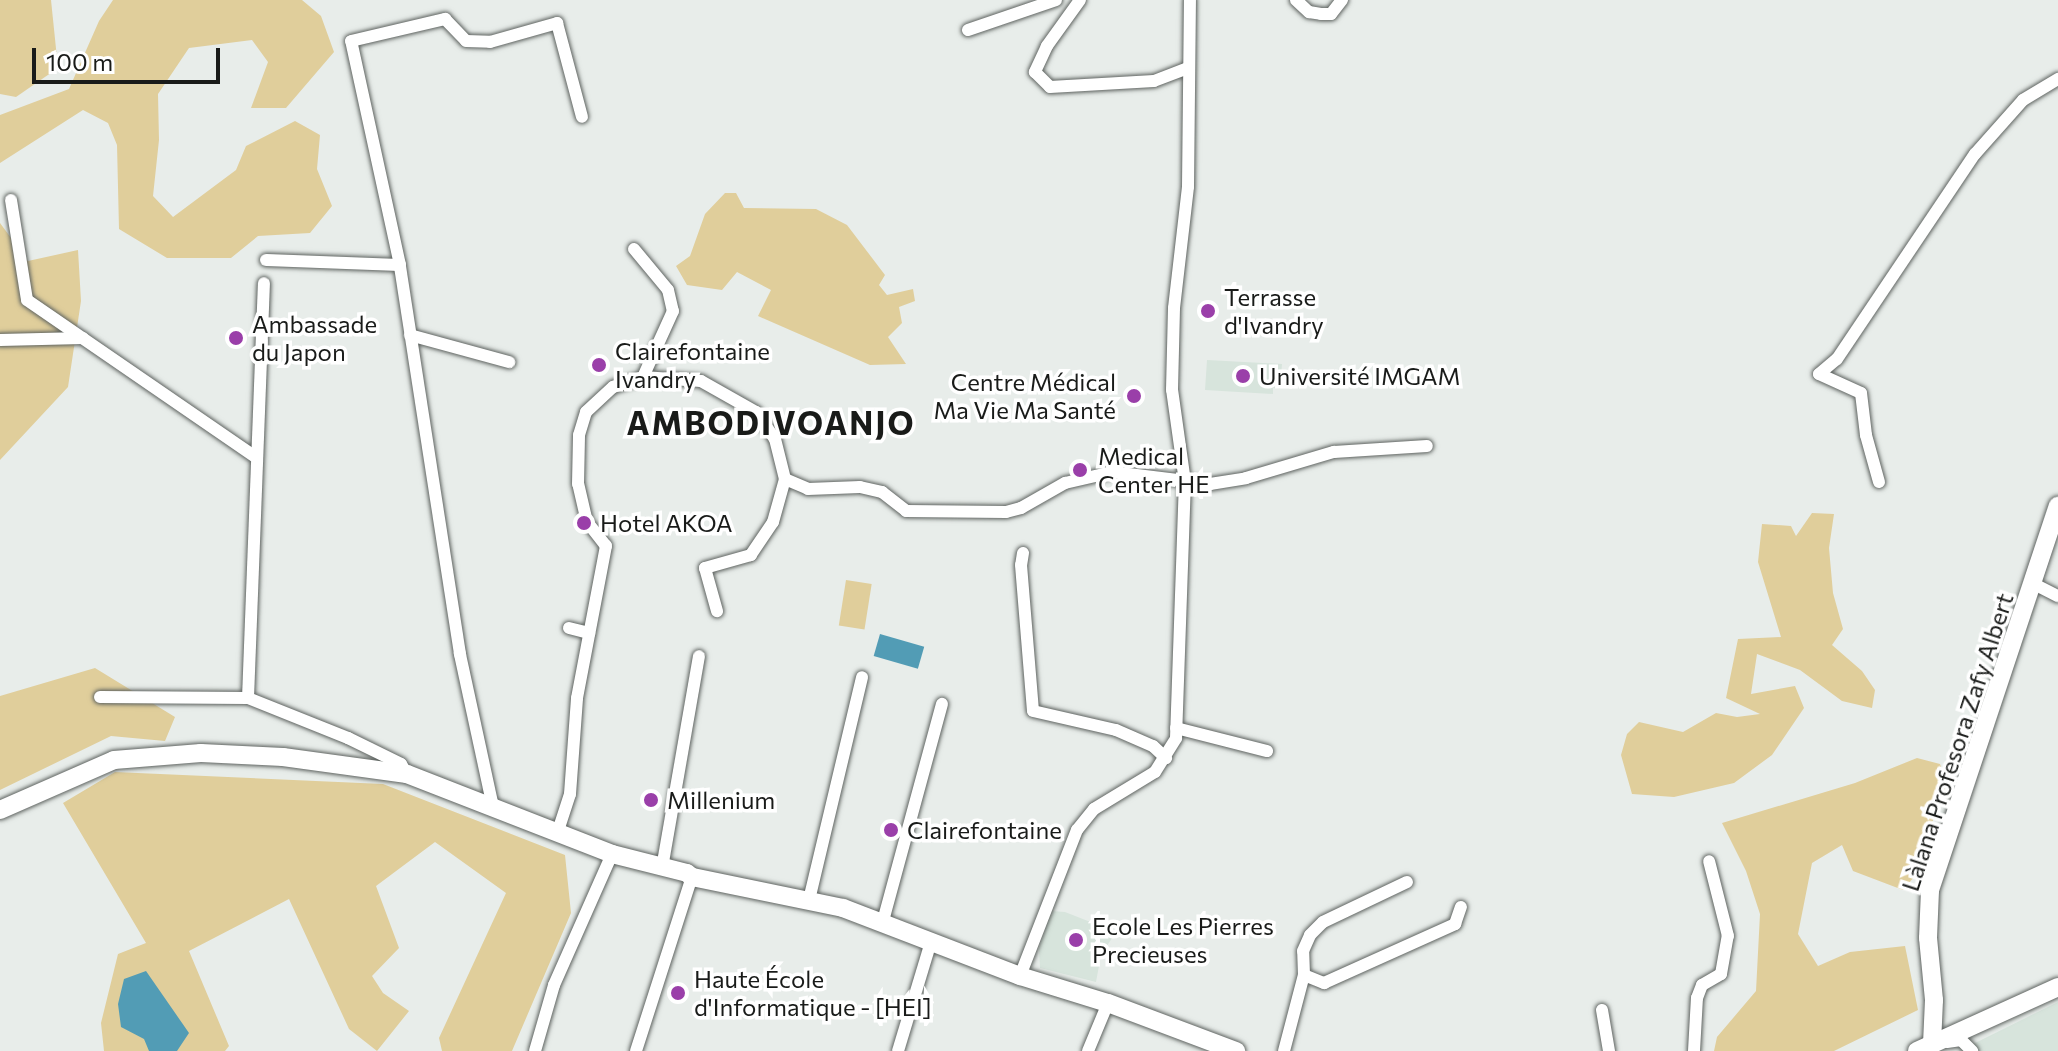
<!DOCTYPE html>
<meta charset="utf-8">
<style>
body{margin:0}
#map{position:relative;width:2058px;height:1051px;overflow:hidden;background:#e8edea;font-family:Commissioner,sans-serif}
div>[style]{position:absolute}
.built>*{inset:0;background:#d7e4dc}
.green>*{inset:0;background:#e0ce9b;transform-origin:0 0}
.water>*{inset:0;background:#529cb5;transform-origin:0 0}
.roads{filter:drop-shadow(0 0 2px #5e6360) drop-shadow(0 0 2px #5e6360)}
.street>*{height:12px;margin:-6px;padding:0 6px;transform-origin:6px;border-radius:6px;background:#fff}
.secondary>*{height:18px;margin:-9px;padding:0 9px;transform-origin:9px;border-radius:9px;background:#fff}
.dots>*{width:22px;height:22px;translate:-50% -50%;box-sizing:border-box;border:4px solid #fff;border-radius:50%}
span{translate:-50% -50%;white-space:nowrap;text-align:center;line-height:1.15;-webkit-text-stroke:7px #fff;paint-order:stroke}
.poi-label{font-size:24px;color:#191b19}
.left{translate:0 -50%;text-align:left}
.right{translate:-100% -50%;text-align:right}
.street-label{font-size:24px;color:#191b19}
.district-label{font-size:32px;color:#191b19;font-weight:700;letter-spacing:2px}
.scale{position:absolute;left:32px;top:48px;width:188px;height:36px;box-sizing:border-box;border:4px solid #191b19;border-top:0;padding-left:10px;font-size:24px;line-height:28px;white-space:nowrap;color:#191b19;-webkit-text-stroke:6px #fff;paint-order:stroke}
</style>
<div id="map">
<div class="built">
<i style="clip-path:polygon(1207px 360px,1282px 364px,1280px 389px,1273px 388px,1273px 394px,1205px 390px)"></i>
<i style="clip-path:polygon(1051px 911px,1065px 912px,1116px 932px,1101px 955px,1096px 982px,1040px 968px,1039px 948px)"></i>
<i style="clip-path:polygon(2058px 1002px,2058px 1051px,1958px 1051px,1969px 1046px)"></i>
</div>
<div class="green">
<i style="clip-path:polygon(0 0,51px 0,58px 68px,16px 97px,0 94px)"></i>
<i style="clip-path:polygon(113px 0,302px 0,321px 16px,334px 52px,286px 108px,251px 108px,268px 62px,252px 40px,189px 48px,158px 94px,159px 140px,153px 196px,173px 217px,236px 170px,246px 146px,295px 121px,320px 135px,317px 169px,332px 206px,310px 233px,258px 236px,231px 258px,167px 258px,119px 229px,117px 145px,108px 123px,83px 110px,0 163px,0 115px,69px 89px,99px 21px)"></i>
<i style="clip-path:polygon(725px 193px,736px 193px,744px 208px,816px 209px,847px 225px,885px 275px,879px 285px,887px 295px,913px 289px,915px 301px,899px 307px,902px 323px,888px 337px,906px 364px,870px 365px,758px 316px,771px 290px,737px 272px,722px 290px,687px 285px,676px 266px,690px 256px,705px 214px)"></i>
<i style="clip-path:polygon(0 223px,28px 261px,78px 250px,81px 301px,68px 387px,0 460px)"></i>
<i style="clip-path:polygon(1812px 513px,1834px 514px,1829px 548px,1833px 593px,1843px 629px,1832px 645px,1862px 671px,1875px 690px,1872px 708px,1842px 701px,1800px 670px,1757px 654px,1751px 694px,1795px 686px,1804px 708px,1772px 755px,1734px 783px,1674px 797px,1632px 794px,1621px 755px,1627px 734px,1639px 722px,1683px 732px,1716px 713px,1737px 717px,1760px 714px,1726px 698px,1738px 639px,1781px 637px,1758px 562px,1762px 524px,1791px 526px,1796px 536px)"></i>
<i style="left:846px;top:580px;width:26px;height:46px;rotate:9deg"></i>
<i style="clip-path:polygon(95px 668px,175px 717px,165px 741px,111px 736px,0 790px,0 696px)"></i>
<i style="clip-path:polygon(1917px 758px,1940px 764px,1947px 784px,1921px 851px,1919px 871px,1903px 890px,1853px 871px,1842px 845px,1812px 863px,1798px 934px,1818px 966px,1850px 952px,1905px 946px,1918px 1010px,1834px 1051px,1714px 1051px,1717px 1037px,1756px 991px,1760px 914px,1746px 871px,1722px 823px,1855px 783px)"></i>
<i style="clip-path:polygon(115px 772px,383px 784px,565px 855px,571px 913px,512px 1051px,442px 1051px,439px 1038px,506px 893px,435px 842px,376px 886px,399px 948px,372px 976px,383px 993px,409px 1011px,377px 1051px,349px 1029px,289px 899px,189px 951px,229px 1046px,225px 1051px,104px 1051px,101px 1023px,118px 954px,146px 943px,63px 803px)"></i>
</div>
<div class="water">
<i style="left:880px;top:634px;width:46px;height:23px;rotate:16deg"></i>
<i style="clip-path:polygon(146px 971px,189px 1033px,177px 1051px,149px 1051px,144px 1039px,121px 1027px,118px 1004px,124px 979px)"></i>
</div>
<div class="roads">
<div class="street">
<i style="left:1080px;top:0;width:57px;rotate:125.7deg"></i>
<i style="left:1047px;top:46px;width:29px;rotate:115deg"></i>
<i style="left:1035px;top:72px;width:21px;rotate:45deg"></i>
<i style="left:1050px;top:87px;width:104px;rotate:-3.3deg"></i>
<i style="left:1154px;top:81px;width:36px;rotate:-21deg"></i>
<i style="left:1296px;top:0;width:18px;rotate:43deg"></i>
<i style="left:1309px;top:12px;width:12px;rotate:9deg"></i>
<i style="left:1321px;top:14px;width:10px"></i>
<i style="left:1331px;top:14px;width:18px;rotate:-52deg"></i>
<i style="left:968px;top:30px;width:93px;rotate:-18.8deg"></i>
<i style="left:11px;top:200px;width:101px;rotate:80.9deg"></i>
<i style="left:27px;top:300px;width:279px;rotate:34.5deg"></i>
<i style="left:634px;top:249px;width:53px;rotate:50.3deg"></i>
<i style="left:668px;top:290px;width:22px;rotate:77deg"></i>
<i style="left:673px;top:311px;width:72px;rotate:114.4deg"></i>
<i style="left:266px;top:260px;width:134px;rotate:2.1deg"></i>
<i style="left:410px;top:335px;width:103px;rotate:15.3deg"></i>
<i style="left:0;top:340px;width:83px;rotate:-1.4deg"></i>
<i style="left:785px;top:479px;width:25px;rotate:23deg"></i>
<i style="left:808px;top:489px;width:52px;rotate:-2.2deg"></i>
<i style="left:860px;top:487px;width:23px;rotate:13deg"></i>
<i style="left:882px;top:492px;width:31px;rotate:38deg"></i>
<i style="left:906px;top:511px;width:100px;rotate:0.6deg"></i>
<i style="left:1006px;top:512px;width:16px;rotate:-15deg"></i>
<i style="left:1021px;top:508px;width:51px;rotate:-29.6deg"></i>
<i style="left:1065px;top:483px;width:48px;rotate:-13.2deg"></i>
<i style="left:1112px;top:472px;width:99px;rotate:7deg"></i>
<i style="left:1210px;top:484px;width:36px;rotate:-9deg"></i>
<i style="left:1246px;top:478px;width:92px;rotate:-16.5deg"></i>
<i style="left:1334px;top:452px;width:93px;rotate:-3.7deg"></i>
<i style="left:1879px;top:482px;width:49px;rotate:-105.5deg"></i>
<i style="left:1866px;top:435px;width:42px;rotate:-96.8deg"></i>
<i style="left:1861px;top:393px;width:46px;rotate:-155.7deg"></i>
<i style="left:1819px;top:374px;width:23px;rotate:-40deg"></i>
<i style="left:1837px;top:359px;width:247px;rotate:-56.1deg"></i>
<i style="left:1975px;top:154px;width:72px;rotate:-48.4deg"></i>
<i style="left:2023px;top:100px;width:41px;rotate:-31deg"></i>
<i style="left:1023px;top:553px;width:12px;rotate:99deg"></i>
<i style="left:1021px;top:565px;width:146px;rotate:85.3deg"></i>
<i style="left:1033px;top:711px;width:85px;rotate:12.9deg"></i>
<i style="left:1116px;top:730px;width:40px;rotate:23.4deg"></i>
<i style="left:1153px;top:746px;width:18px;rotate:43deg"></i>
<i style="left:2032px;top:583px;width:29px;rotate:27deg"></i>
<i style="left:569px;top:628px;width:21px;rotate:14deg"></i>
<i style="left:100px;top:697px;width:148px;rotate:0.4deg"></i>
<i style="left:248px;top:698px;width:108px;rotate:21.8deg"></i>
<i style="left:348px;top:738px;width:59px;rotate:26.1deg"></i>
<i style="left:401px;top:764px;width:12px;rotate:59deg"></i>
<i style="left:248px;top:698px;width:415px;rotate:-87.8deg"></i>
<i style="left:1176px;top:728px;width:94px;rotate:14.2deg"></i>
<i style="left:493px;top:807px;width:157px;rotate:-102.2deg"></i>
<i style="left:460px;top:654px;width:394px;rotate:-98.8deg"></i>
<i style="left:400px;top:265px;width:229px;rotate:-102.3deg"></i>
<i style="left:351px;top:41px;width:97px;rotate:-13.2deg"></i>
<i style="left:445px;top:19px;width:30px;rotate:46deg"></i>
<i style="left:466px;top:41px;width:24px;rotate:2deg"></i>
<i style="left:490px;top:42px;width:70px;rotate:-15.8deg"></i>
<i style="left:557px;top:23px;width:97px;rotate:75.1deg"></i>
<i style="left:557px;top:834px;width:42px;rotate:-72deg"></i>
<i style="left:570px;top:794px;width:96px;rotate:-85.8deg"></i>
<i style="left:577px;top:698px;width:155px;rotate:-79.2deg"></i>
<i style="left:606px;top:546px;width:31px;rotate:-128deg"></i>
<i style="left:587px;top:522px;width:39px;rotate:-103deg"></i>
<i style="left:578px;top:484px;width:49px;rotate:-88.8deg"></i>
<i style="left:579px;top:435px;width:24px;rotate:-73deg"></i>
<i style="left:586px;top:412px;width:37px;rotate:-43deg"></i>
<i style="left:613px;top:387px;width:32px;rotate:-18deg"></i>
<i style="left:643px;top:377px;width:58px;rotate:3.9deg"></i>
<i style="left:701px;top:381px;width:63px;rotate:29.4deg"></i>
<i style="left:756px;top:412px;width:33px;rotate:55deg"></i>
<i style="left:775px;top:439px;width:41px;rotate:76deg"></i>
<i style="left:785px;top:479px;width:45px;rotate:105.6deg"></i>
<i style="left:773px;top:522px;width:40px;rotate:124deg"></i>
<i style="left:751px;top:555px;width:48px;rotate:164.2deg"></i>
<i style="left:705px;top:568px;width:45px;rotate:74.4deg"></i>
<i style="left:662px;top:868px;width:215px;rotate:-80.1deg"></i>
<i style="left:809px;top:900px;width:229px;rotate:-76.6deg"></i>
<i style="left:883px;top:921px;width:225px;rotate:-74.8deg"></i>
<i style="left:1304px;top:975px;width:24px;rotate:-92deg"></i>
<i style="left:1303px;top:951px;width:17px;rotate:-66deg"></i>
<i style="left:1310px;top:935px;width:18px;rotate:-45deg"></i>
<i style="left:1323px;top:922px;width:93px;rotate:-25.5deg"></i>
<i style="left:1020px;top:976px;width:157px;rotate:-68.7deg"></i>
<i style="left:1077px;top:830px;width:27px;rotate:-51deg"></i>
<i style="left:1094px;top:809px;width:71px;rotate:-31.2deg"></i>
<i style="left:1155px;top:772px;width:40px;rotate:-58deg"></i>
<i style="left:1176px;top:738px;width:256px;rotate:-88deg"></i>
<i style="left:1185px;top:482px;width:93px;rotate:-98deg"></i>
<i style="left:1172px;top:390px;width:82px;rotate:-88.6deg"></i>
<i style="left:1174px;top:308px;width:122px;rotate:-83.4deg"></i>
<i style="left:1188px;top:187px;width:187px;rotate:-89.4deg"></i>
<i style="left:1602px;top:1010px;width:42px;rotate:80.3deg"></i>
<i style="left:1947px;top:1042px;width:14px;rotate:-8deg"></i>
<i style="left:1961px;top:1040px;width:16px;rotate:45deg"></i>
<i style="left:535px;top:1051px;width:69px;rotate:-73.9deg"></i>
<i style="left:554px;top:985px;width:143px;rotate:-66.1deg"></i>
<i style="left:636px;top:1051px;width:183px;rotate:-72.2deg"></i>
<i style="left:898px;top:1051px;width:114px;rotate:-73.2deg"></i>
<i style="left:1088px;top:1051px;width:52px;rotate:-67.4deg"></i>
<i style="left:1284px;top:1051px;width:79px;rotate:-75.3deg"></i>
<i style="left:1304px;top:975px;width:22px;rotate:22deg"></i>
<i style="left:1324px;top:983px;width:144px;rotate:-24.2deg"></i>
<i style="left:1455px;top:924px;width:18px;rotate:-71deg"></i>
<i style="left:1694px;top:1051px;width:53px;rotate:-86.8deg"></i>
<i style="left:1697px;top:998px;width:14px;rotate:-69deg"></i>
<i style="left:1702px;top:985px;width:22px;rotate:-30deg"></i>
<i style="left:1721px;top:974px;width:39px;rotate:-80deg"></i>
<i style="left:1728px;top:936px;width:77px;rotate:-104.2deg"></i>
</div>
<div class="secondary">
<i style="left:0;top:810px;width:124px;rotate:-23.7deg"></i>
<i style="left:114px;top:760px;width:87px;rotate:-4.6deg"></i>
<i style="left:201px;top:753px;width:82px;rotate:2.8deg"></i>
<i style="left:283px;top:757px;width:125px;rotate:7.8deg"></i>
<i style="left:407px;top:774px;width:220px;rotate:21.3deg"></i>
<i style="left:612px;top:854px;width:77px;rotate:14.2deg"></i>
<i style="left:687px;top:873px;width:6px;rotate:39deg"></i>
<i style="left:692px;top:877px;width:154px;rotate:11.6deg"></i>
<i style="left:843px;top:908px;width:190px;rotate:21deg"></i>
<i style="left:1020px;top:976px;width:92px;rotate:17.1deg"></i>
<i style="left:1108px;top:1003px;width:137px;rotate:20.6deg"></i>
<i style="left:1932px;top:1044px;width:44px;rotate:-87.4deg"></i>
<i style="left:1934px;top:1000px;width:62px;rotate:-95.5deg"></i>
<i style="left:1928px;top:938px;width:48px;rotate:-87.6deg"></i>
<i style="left:1930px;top:890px;width:405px;rotate:-71.6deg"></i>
<i style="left:1917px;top:1051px;width:155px;rotate:-24.4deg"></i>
</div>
</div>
<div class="dots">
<i style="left:1208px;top:311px;background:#9a3fa9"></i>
<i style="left:236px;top:338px;background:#9a3fa9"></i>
<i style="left:599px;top:365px;background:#9a3fa9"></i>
<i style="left:1243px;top:376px;background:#9a3fa9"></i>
<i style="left:1134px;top:396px;background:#9a3fa9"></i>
<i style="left:1080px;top:470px;background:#9a3fa9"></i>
<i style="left:584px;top:523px;background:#9a3fa9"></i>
<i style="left:651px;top:800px;background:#9a3fa9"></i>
<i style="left:891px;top:830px;background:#9a3fa9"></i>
<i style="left:1076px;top:940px;background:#9a3fa9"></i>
<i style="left:678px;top:993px;background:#9a3fa9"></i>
</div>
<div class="poi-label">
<span class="left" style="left:1224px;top:311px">Terrasse<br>d'Ivandry</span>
<span class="left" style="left:252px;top:338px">Ambassade<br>du Japon</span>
<span class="left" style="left:615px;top:365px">Clairefontaine<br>Ivandry</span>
<span class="left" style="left:1259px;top:376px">Université IMGAM</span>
<span class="right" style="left:1116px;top:396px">Centre Médical<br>Ma Vie Ma Santé</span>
<span class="left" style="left:1098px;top:470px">Medical<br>Center HE</span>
<span class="left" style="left:600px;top:523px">Hotel AKOA</span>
<span class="left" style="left:667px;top:800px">Millenium</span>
<span class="left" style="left:907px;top:830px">Clairefontaine</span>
<span class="left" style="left:1092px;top:940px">Ecole Les Pierres<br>Precieuses</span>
<span class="left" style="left:694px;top:993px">Haute École<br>d'Informatique - [HEI]</span>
</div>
<div class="street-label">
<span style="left:1957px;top:742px;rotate:-72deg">Làlana Profesora Zafy Albert</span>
</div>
<div class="district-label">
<span style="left:771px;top:422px">AMBODIVOANJO</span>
</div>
<div class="scale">100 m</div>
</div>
